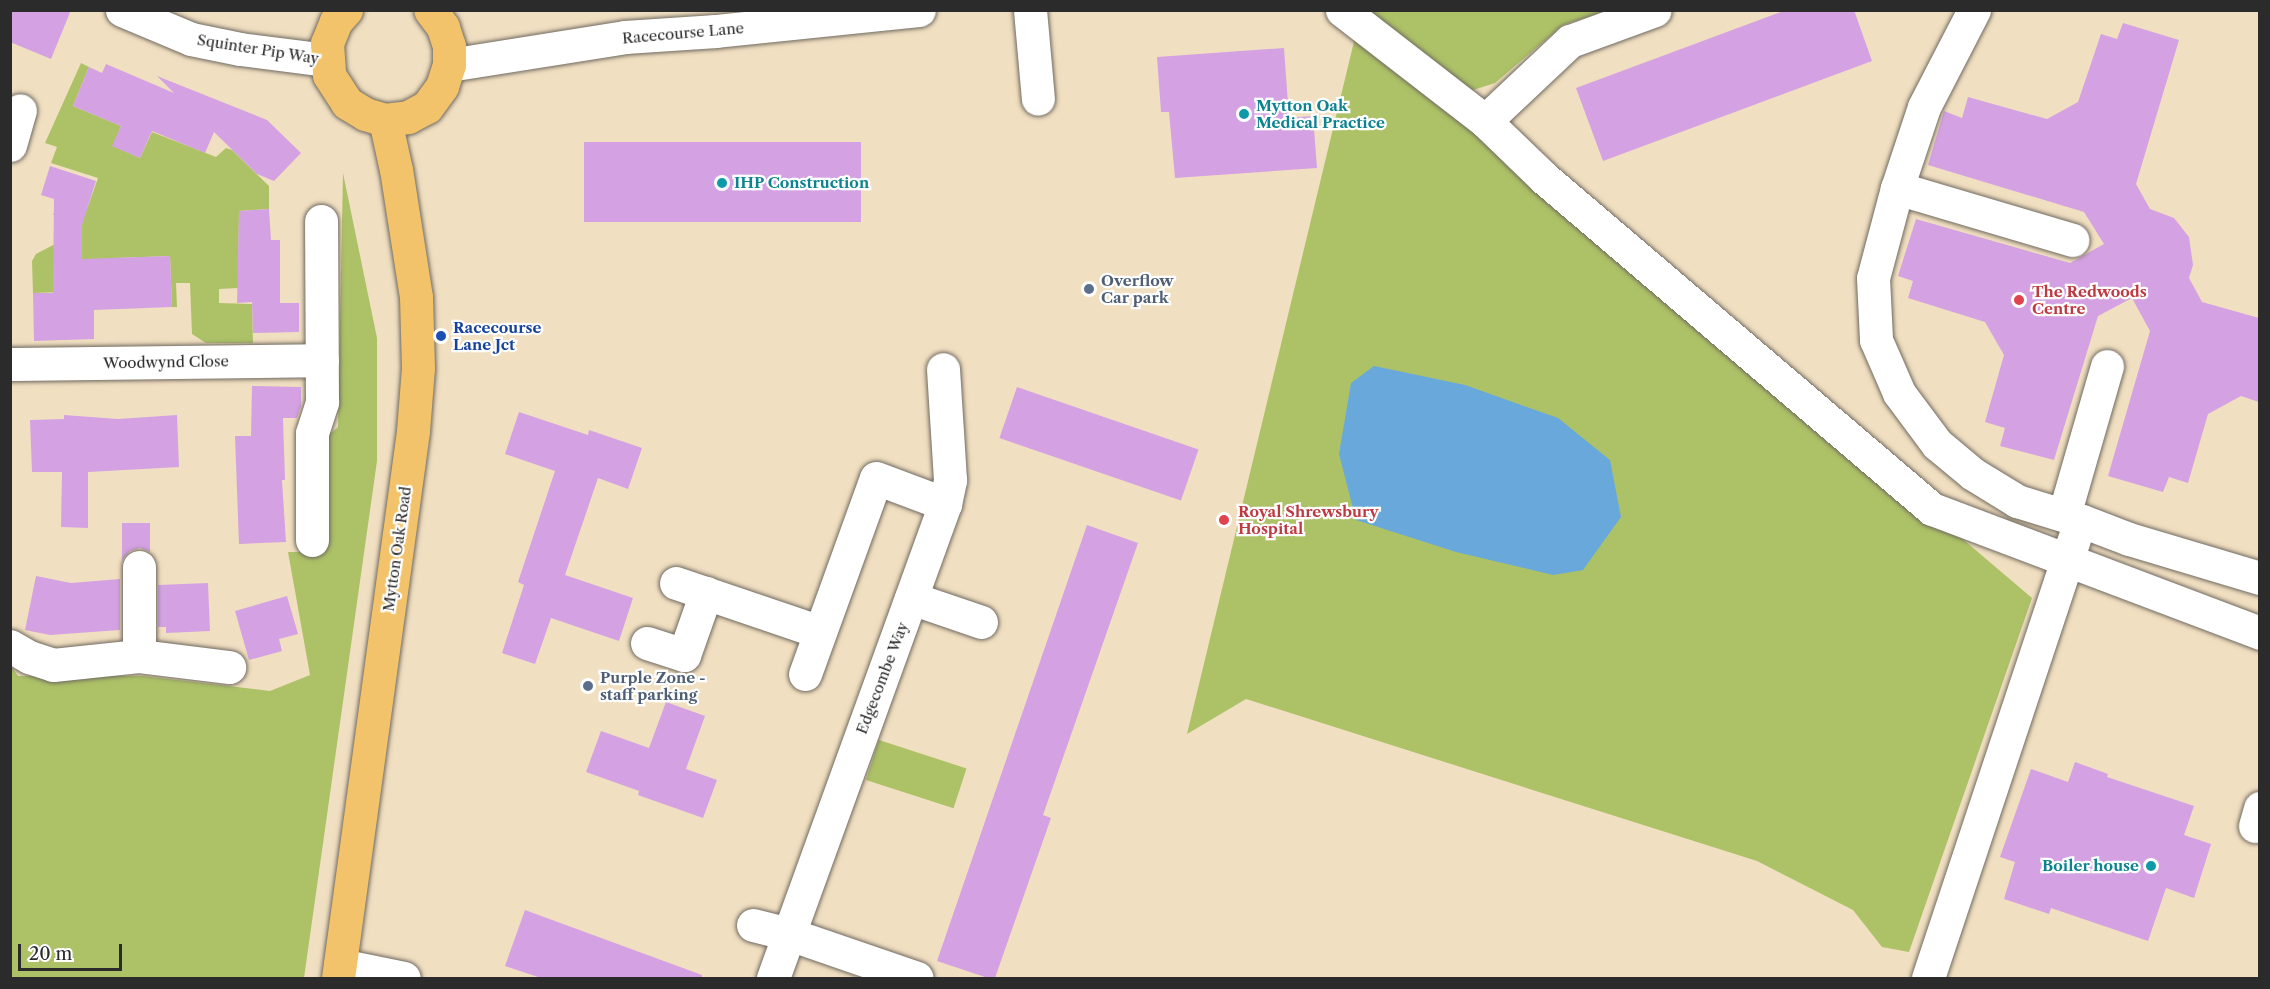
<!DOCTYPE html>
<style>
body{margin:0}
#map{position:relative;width:2270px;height:989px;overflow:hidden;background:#f1dfc1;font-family:"Libre Caslon Text",serif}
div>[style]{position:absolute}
.green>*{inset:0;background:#adc267;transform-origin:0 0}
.water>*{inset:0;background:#68a8db}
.building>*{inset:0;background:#d4a2e2;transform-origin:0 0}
.roads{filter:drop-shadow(0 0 2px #706a60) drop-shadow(0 0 2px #706a60)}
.minor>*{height:33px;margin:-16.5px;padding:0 16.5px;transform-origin:16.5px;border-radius:16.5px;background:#fff}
.major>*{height:33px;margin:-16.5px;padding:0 16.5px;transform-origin:16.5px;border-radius:16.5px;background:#f2c36a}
.dots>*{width:16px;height:16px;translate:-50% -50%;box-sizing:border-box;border:3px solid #fff;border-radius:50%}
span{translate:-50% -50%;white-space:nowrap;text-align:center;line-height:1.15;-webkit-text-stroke:4.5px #fff;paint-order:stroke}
.street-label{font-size:15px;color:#2b2b2b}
.culture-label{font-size:15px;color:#0d838f;font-weight:700}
.left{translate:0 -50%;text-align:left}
.right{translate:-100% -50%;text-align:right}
.service-label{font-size:15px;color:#4e5e75;font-weight:700}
.health-label{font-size:15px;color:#be3a42;font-weight:700}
.transit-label{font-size:15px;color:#164399;font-weight:700}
.frame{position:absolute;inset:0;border:12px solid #2b2b2b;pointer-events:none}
.scale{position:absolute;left:18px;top:944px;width:104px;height:27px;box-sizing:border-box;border:3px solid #2b2b2b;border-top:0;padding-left:8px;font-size:18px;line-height:21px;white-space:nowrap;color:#2b2b2b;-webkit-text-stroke:4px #fff;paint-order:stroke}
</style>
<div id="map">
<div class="green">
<i style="clip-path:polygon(1360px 11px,1605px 11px,1563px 25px,1495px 83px,1467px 92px)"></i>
<i style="clip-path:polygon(1358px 25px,2032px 598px,1909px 952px,1882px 947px,1853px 910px,1757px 861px,1246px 699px,1187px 734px)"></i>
<i style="clip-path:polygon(81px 63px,89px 67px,73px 106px,121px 126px,113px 146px,140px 158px,152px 132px,216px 157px,226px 148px,232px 150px,269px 186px,269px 209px,239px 211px,238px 288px,219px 289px,219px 303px,252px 304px,253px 343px,206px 343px,192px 334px,190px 283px,176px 283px,177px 307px,172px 307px,170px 256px,116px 258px,93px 291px,33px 293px,32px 261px,36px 254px,53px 245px,81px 245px,82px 215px,53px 215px,59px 201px,87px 209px,98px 178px,51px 163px,57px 147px,45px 143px)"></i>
<i style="clip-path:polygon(343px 173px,377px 338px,377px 461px,304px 978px,11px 978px,10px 665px,18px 676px,143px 676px,270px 691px,310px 675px,288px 552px,323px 552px,326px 437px,338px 427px)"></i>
<i style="left:879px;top:740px;width:92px;height:42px;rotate:18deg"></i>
</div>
<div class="water">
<i style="clip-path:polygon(1374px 366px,1465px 385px,1558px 418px,1610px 460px,1621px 517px,1583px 570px,1553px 575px,1456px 552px,1356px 520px,1339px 454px,1351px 383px)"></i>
</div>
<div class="building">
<i style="clip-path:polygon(10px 10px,71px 10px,51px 59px,10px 42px)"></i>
<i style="clip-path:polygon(1786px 10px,1854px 10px,1872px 61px,1603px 161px,1576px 88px)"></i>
<i style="clip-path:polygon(2123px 23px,2179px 40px,2136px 184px,2150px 209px,2174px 218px,2189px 237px,2193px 265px,2189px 278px,2202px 302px,2259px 318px,2259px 402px,2241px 396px,2208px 414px,2188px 483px,2169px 477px,2163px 492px,2108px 476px,2150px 331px,2132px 298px,2098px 316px,2054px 460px,2000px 446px,2005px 428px,1985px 422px,2004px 355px,1985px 322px,1908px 298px,1913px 281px,1898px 276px,1916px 219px,2070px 263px,2104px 244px,2084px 212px,1928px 165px,1944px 111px,1962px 118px,1968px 97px,2047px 119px,2078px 102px,2101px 34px,2117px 39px)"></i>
<i style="clip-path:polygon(1284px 48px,1289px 118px,1313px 116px,1317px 168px,1175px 178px,1169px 112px,1161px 112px,1157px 57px)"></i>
<i style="clip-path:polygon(106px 64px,174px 93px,157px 76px,267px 120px,301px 153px,274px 181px,257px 174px,214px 132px,205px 153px,152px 131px,140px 158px,112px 146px,121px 126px,73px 106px,89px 67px,102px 73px)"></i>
<i style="left:584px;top:142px;width:277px;height:80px"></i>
<i style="clip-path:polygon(50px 166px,96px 181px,82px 225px,82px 259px,170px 256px,172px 307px,94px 310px,94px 339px,34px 341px,33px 293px,53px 293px,54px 199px,41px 195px)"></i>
<i style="clip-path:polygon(269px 209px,271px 240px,280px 240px,280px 303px,299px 303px,299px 332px,253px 333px,252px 302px,237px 303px,239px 211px)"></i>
<i style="clip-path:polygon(252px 386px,301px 387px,301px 406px,297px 418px,283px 418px,285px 480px,282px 480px,286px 542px,239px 544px,235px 436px,251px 436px)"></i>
<i style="left:1017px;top:387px;width:192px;height:54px;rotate:19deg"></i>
<i style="clip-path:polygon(519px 412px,588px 435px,589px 430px,642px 448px,628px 489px,598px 478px,565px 575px,633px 598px,619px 641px,551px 618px,535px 664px,502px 653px,524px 585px,518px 582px,555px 471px,505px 454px)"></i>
<i style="clip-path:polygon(64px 415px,118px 419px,177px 415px,179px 467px,88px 472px,88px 528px,61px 527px,62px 472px,32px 472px,30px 420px,64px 419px)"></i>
<i style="clip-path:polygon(122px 523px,150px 523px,150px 552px,140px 548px,130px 551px,122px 560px)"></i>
<i style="clip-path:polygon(1087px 525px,1138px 543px,1043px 815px,1051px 818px,995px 978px,988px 978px,937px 961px)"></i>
<i style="clip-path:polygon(36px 576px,71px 583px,120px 579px,120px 630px,50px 635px,25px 630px)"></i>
<i style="clip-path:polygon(208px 583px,210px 631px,166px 633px,166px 627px,158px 627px,158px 585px)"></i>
<i style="clip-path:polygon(287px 596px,298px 634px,279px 639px,282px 651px,249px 660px,235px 611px)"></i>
<i style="clip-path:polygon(666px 702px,705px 716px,686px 769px,717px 780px,703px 818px,638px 795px,639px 791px,586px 772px,601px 731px,649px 748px)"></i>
<i style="clip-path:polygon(2075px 762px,2108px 774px,2107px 777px,2194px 806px,2184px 835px,2211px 844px,2194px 898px,2166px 888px,2148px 941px,2051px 908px,2049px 914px,2004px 899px,2015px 862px,2000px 857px,2031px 769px,2068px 782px)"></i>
<i style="clip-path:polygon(525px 910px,702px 975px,702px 978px,541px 978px,505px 966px)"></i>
</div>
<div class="roads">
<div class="minor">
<i style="left:122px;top:10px;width:75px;rotate:22.8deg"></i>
<i style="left:191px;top:39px;width:50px;rotate:11.5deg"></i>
<i style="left:240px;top:49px;width:88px;rotate:7.2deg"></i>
<i style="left:1030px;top:10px;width:89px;rotate:84.9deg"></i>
<i style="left:1342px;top:10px;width:181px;rotate:37.8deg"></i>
<i style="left:1485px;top:121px;width:82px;rotate:44deg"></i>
<i style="left:1544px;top:178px;width:510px;rotate:40.47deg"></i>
<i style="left:1932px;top:509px;width:351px;rotate:20.7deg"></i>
<i style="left:1974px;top:10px;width:109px;rotate:117.3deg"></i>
<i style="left:1924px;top:107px;width:85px;rotate:108.4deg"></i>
<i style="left:1897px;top:188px;width:93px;rotate:104.9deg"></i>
<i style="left:1873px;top:278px;width:62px;rotate:87.2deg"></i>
<i style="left:1876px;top:340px;width:58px;rotate:66.5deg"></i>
<i style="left:1899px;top:393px;width:64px;rotate:53.3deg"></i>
<i style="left:1937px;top:444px;width:47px;rotate:39.8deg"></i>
<i style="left:1973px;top:474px;width:52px;rotate:31.5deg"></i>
<i style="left:2017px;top:501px;width:68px;rotate:17.1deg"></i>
<i style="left:2082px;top:521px;width:50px;rotate:21deg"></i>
<i style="left:2129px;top:539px;width:137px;rotate:16.6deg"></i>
<i style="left:449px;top:65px;width:178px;rotate:-9deg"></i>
<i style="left:625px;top:37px;width:91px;rotate:-3.8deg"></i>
<i style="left:716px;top:31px;width:204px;rotate:-5.9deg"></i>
<i style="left:1485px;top:121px;width:117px;rotate:-43.3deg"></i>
<i style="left:1570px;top:41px;width:90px;rotate:-20deg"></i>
<i style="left:10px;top:145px;width:36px;rotate:-74deg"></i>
<i style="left:1897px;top:188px;width:183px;rotate:16.5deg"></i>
<i style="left:10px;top:364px;width:312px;rotate:-0.7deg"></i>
<i style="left:2064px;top:515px;width:155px;rotate:-73.9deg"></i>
<i style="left:312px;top:540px;width:107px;rotate:-90deg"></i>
<i style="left:312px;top:433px;width:33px;rotate:-72deg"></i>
<i style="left:322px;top:402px;width:181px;rotate:-90.3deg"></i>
<i style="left:676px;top:583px;width:152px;rotate:18.8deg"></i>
<i style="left:911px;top:598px;width:74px;rotate:18.9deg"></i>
<i style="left:647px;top:643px;width:39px;rotate:18deg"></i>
<i style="left:684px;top:655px;width:66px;rotate:-70.5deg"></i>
<i style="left:10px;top:646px;width:22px;rotate:30deg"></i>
<i style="left:29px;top:657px;width:25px;rotate:18deg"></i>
<i style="left:53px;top:665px;width:86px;rotate:-6deg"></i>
<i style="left:139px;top:656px;width:91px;rotate:7deg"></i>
<i style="left:139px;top:656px;width:89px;rotate:-90deg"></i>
<i style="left:805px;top:674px;width:208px;rotate:-70.1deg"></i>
<i style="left:876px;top:478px;width:74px;rotate:20.6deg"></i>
<i style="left:2255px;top:826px;width:19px;rotate:-74deg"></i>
<i style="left:753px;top:925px;width:37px;rotate:14deg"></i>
<i style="left:789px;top:934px;width:135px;rotate:19deg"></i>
<i style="left:340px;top:965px;width:65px;rotate:11.5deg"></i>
<i style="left:773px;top:978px;width:504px;rotate:-70.06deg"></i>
<i style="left:945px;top:504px;width:25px;rotate:-78deg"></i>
<i style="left:950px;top:480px;width:111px;rotate:-93.6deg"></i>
<i style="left:1928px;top:978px;width:463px;rotate:-71.6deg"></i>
</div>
<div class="major">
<i style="left:346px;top:10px;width:15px;rotate:132deg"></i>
<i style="left:336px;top:21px;width:24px;rotate:112deg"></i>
<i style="left:327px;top:43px;width:32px;rotate:86deg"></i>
<i style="left:329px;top:75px;width:33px;rotate:57deg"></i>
<i style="left:347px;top:103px;width:21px;rotate:31deg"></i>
<i style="left:365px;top:114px;width:21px;rotate:17deg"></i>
<i style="left:385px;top:120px;width:23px;rotate:-7deg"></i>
<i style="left:408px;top:117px;width:21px;rotate:-28deg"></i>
<i style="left:427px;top:107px;width:26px;rotate:-54deg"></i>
<i style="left:442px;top:86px;width:22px;rotate:-72deg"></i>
<i style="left:449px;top:65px;width:19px;rotate:-90deg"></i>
<i style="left:449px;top:46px;width:20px;rotate:-108deg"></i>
<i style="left:443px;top:27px;width:21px;rotate:-127deg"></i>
<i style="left:338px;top:978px;width:552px;rotate:-82.19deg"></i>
<i style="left:413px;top:431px;width:63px;rotate:-85.5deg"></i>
<i style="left:418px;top:368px;width:71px;rotate:-91.6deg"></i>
<i style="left:416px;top:297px;width:129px;rotate:-98.9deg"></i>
<i style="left:396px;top:170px;width:51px;rotate:-102.4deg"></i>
</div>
</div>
<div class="dots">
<i style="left:1244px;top:114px;background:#0f9aa8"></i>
<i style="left:722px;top:183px;background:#0f9aa8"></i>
<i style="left:1089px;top:289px;background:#5c6f8a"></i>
<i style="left:2019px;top:300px;background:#e0444e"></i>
<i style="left:441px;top:336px;background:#1a4fb4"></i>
<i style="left:1224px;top:520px;background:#e0444e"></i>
<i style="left:588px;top:686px;background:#5c6f8a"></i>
<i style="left:2151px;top:866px;background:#0f9aa8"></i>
</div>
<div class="street-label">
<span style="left:683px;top:33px;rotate:-5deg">Racecourse Lane</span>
<span style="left:258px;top:49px;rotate:9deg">Squinter Pip Way</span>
<span style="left:166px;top:362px;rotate:-1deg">Woodwynd Close</span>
<span style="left:397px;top:549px;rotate:-82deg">Mytton Oak Road</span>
<span style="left:882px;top:678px;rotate:-69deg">Edgecombe Way</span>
</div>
<div class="culture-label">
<span class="left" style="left:1256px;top:114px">Mytton Oak<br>Medical Practice</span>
<span class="left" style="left:734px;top:183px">IHP Construction</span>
<span class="right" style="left:2139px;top:866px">Boiler house</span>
</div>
<div class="service-label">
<span class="left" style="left:1101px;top:289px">Overflow<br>Car park</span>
<span class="left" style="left:600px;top:686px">Purple Zone -<br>staff parking</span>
</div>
<div class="health-label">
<span class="left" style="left:2032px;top:300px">The Redwoods<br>Centre</span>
<span class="left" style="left:1238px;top:520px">Royal Shrewsbury<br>Hospital</span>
</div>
<div class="transit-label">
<span class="left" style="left:453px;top:336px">Racecourse<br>Lane Jct</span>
</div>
<div class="frame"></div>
<div class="scale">20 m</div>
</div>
